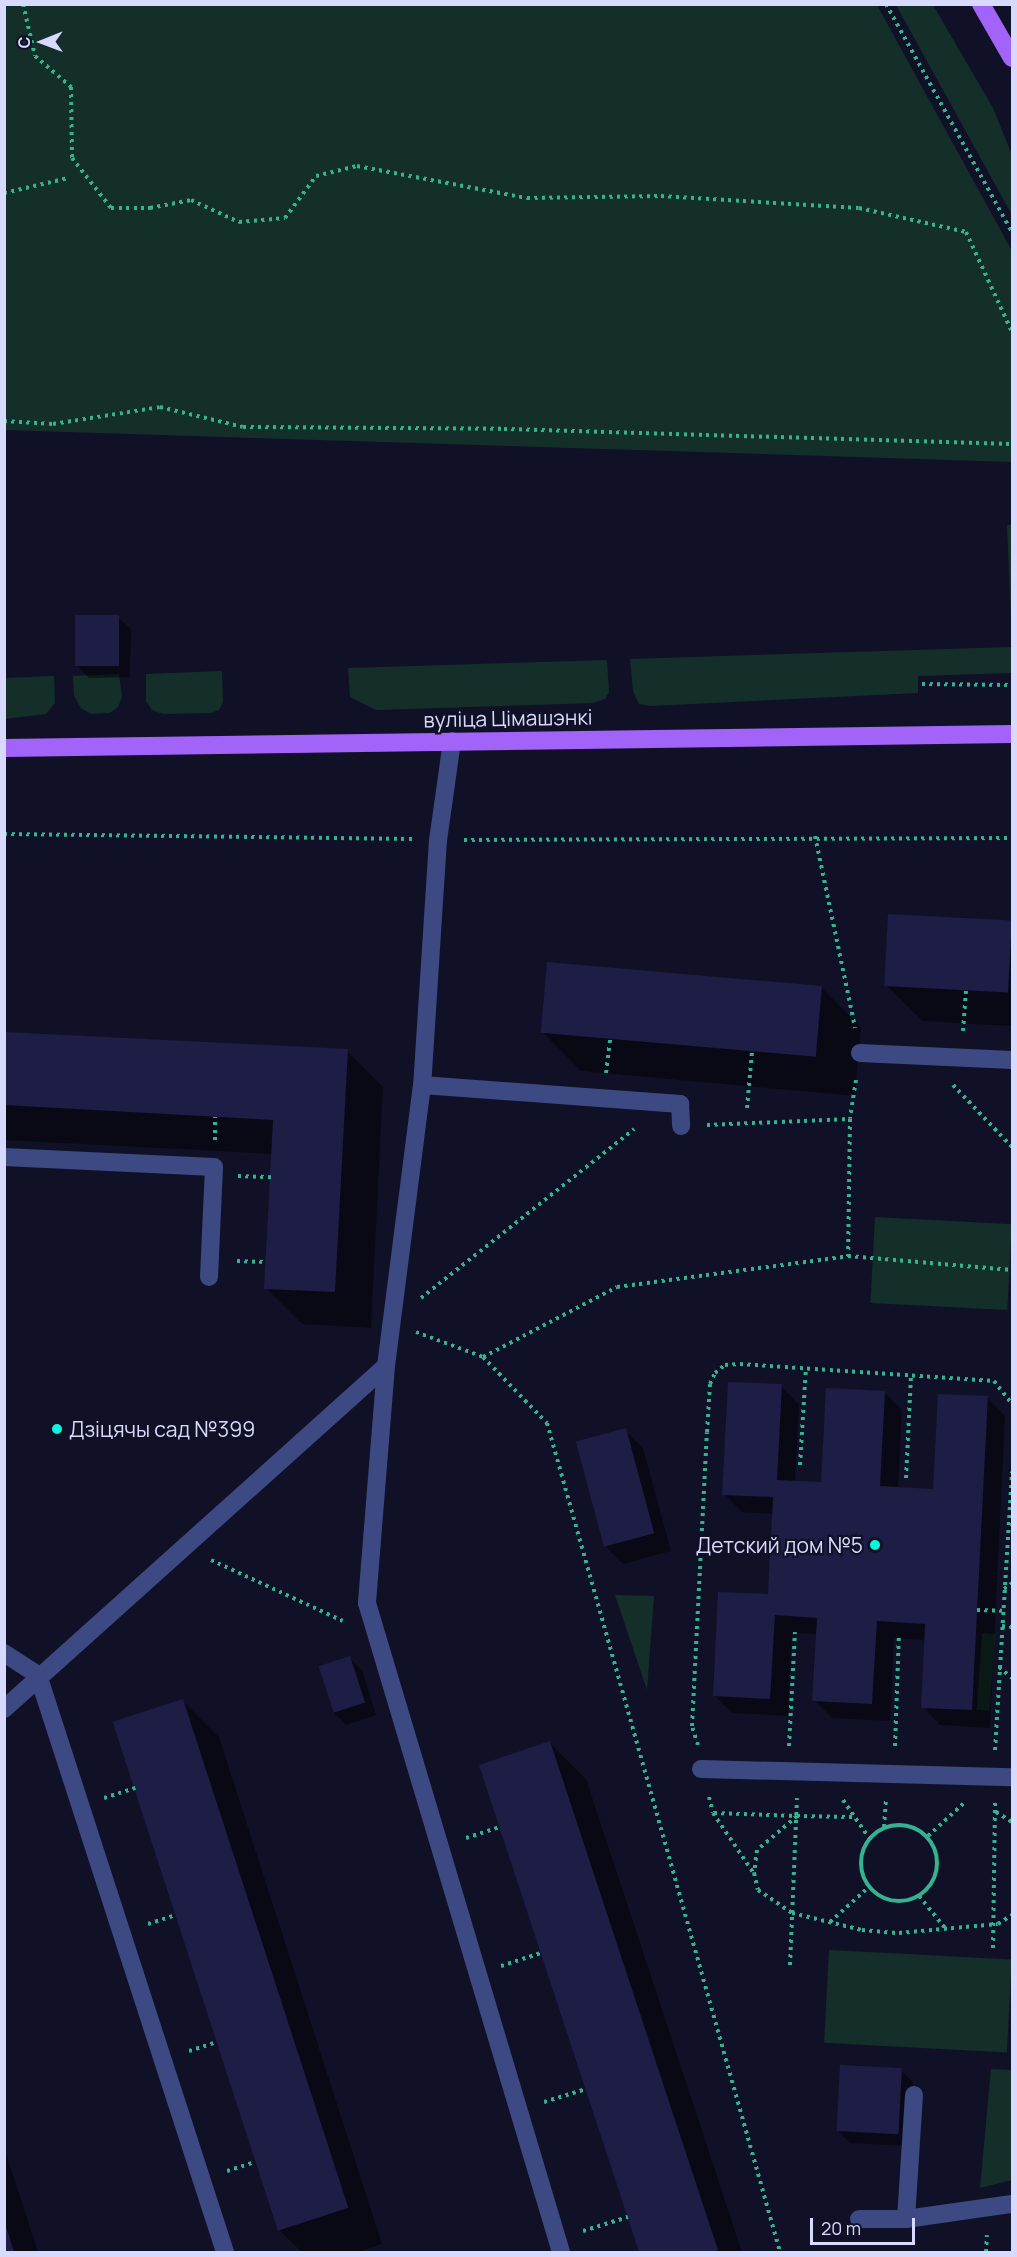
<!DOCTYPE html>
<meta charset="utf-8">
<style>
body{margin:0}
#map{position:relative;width:1017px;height:2257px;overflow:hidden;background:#101126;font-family:Manrope,sans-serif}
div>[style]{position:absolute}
.green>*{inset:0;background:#142f29;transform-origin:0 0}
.shadow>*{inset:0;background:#0007}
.building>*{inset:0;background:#1d1d46;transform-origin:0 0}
.path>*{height:4px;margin-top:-2px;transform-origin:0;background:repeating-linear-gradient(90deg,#35b391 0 3px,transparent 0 7.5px)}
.path>.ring{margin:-2px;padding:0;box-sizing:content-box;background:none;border:4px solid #35b391;border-radius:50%}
.minor>*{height:18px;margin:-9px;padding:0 9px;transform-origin:9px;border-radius:9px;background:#3d4983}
.major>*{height:18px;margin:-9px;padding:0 9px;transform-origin:9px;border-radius:9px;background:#a163f8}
.dots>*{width:16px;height:16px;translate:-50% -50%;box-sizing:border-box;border:3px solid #101126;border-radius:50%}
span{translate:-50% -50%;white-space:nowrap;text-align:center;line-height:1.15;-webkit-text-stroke:4.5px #101126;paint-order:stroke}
.street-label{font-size:21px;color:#d7dafd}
.poi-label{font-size:21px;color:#d7dafd}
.left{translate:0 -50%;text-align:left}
.right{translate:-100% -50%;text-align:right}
.frame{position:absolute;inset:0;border:6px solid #d7dafd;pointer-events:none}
.north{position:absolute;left:12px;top:12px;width:60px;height:60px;-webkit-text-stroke:4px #101126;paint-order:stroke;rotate:269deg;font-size:16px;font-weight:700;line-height:24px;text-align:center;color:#d7dafd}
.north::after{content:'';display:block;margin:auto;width:21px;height:27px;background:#d7dafd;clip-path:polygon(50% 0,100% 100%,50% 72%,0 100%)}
.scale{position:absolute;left:810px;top:2218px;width:105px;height:27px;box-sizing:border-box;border:3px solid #d7dafd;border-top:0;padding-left:8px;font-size:18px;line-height:21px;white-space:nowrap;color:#d7dafd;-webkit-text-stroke:4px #101126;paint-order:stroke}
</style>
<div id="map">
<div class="green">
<i style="clip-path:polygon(4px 5px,877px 5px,1012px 251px,1012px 462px,5px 430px)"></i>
<i style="clip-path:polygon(896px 5px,933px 5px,993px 108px,1012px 155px,1012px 215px)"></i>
<i style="clip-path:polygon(1007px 525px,1012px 525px,1012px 673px,918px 676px,918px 693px,650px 706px,639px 704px,633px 691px,630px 659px,1012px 647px)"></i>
<i style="clip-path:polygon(607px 660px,609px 692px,605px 699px,593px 703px,376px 710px,350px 697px,348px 668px)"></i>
<i style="clip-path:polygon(222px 671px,223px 702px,219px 710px,211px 713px,163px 714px,152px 710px,146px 701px,146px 674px)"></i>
<i style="clip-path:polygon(119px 674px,122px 697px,118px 707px,110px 713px,91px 714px,81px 708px,74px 696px,73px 676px)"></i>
<i style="clip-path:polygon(54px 676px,55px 703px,46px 714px,5px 719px,5px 678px)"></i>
<i style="left:875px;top:1217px;width:137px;height:86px;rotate:3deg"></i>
<i style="clip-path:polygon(615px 1595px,654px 1596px,647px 1690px)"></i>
<i style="left:982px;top:1633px;width:13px;height:77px;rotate:4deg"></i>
<i style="left:829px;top:1950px;width:183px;height:93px;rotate:3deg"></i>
<i style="clip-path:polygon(991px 2069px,1012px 2070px,1012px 2180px,980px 2188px)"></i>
</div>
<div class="shadow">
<i style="clip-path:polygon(118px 617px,131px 629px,130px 677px,89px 678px,77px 666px)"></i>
<i style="clip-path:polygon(889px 916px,1012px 922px,1012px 1026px,922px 1021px,886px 985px)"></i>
<i style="clip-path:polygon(822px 988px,861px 1027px,855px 1096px,581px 1071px,542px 1032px)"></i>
<i style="clip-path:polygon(4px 1033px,347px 1051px,383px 1087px,371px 1328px,302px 1324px,266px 1288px,273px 1154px,4px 1140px)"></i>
<i style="clip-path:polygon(781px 1386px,799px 1404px,795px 1482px,823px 1483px,884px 1392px,902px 1410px,898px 1488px,935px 1490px,988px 1398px,1005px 1416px,990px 1728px,940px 1725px,923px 1707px,926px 1640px,894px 1638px,890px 1721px,832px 1718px,814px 1700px,817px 1634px,792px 1633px,788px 1716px,732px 1713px,714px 1695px,769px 1596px,773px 1514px,742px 1512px,724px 1494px)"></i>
<i style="clip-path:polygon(625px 1430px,643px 1448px,671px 1551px,623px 1564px,605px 1546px)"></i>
<i style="clip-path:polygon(350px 1658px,362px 1670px,376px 1715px,346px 1725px,334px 1713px)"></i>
<i style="clip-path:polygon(183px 1701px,219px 1737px,382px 2244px,358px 2252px,302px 2252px,279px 2230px)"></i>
<i style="clip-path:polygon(550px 1743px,586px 1779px,742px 2252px,641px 2252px,481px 1766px)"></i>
<i style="clip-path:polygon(901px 2070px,913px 2082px,910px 2146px,850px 2143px,838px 2131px)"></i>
<i style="clip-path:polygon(4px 2147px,38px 2252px,4px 2252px)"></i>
</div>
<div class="building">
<i style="left:119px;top:615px;width:51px;height:44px;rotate:90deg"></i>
<i style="left:888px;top:914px;width:124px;height:72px;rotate:3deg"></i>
<i style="left:547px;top:962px;width:276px;height:71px;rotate:5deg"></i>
<i style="clip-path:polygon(4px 1032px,348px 1049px,335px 1292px,264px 1289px,273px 1120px,4px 1105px)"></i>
<i style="clip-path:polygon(728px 1382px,782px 1384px,777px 1480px,821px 1482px,826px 1388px,885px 1391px,880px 1486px,933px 1489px,938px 1394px,988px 1396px,972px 1710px,921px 1708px,925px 1624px,877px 1621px,872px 1704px,812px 1701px,817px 1618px,775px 1615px,770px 1699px,713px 1696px,718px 1592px,768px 1594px,773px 1497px,722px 1495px)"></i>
<i style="left:626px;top:1428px;width:109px;height:52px;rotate:75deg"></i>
<i style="left:350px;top:1656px;width:49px;height:33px;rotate:72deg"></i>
<i style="left:183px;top:1699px;width:535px;height:74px;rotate:72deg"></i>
<i style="clip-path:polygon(550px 1741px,718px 2250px,711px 2252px,639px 2252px,479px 1765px)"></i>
<i style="left:840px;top:2065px;width:62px;height:66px;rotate:3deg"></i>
<i style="clip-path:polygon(5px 2223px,14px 2252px,4px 2252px)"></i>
</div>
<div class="path">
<i style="left:23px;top:4px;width:53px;rotate:77deg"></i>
<i style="left:35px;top:56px;width:48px;rotate:40.7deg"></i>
<i style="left:71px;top:87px;width:71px;rotate:89.2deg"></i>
<i style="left:72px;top:158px;width:63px;rotate:52deg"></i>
<i style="left:111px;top:208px;width:39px"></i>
<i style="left:150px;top:208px;width:42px;rotate:-11deg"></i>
<i style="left:191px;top:200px;width:53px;rotate:24.6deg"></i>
<i style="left:239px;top:222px;width:46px;rotate:-5deg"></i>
<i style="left:285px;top:218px;width:52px;rotate:-53.6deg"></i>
<i style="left:316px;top:176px;width:42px;rotate:-13.7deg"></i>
<i style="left:357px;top:166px;width:173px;rotate:10.7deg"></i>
<i style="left:527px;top:198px;width:134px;rotate:-0.9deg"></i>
<i style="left:661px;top:196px;width:198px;rotate:3.5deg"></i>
<i style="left:859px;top:208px;width:110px;rotate:12.6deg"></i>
<i style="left:966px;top:232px;width:110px;rotate:65.3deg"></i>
<i style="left:886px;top:4px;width:260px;rotate:61.1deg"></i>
<i style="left:4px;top:193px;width:66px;rotate:-13.2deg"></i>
<i style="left:4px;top:421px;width:49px;rotate:3.5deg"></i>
<i style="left:53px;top:424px;width:108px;rotate:-9deg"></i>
<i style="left:160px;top:407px;width:85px;rotate:13.5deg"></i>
<i style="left:243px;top:427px;width:261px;rotate:0.4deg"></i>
<i style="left:504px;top:429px;width:508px;rotate:1.69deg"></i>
<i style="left:922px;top:684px;width:90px;rotate:0.6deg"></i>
<i style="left:4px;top:834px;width:408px;rotate:0.7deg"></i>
<i style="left:815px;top:836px;width:196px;rotate:78.2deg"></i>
<i style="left:464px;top:840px;width:548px;rotate:-0.21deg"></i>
<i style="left:963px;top:1031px;width:41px;rotate:-85.8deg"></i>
<i style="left:606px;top:1073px;width:35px;rotate:-83deg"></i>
<i style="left:856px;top:1080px;width:39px;rotate:99deg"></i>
<i style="left:850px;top:1119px;width:137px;rotate:90.8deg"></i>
<i style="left:848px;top:1256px;width:165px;rotate:4.9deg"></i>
<i style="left:953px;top:1085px;width:86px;rotate:46.4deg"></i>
<i style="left:747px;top:1108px;width:56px;rotate:-84.9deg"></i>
<i style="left:707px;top:1125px;width:143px;rotate:-2.4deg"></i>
<i style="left:215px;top:1140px;width:23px;rotate:-90deg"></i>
<i style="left:238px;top:1176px;width:33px;rotate:2deg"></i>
<i style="left:237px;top:1261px;width:29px;rotate:2deg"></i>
<i style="left:421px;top:1298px;width:272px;rotate:-38.4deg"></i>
<i style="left:416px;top:1332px;width:72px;rotate:20.5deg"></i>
<i style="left:483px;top:1357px;width:92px;rotate:45.9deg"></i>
<i style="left:547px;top:1423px;width:861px;rotate:74.3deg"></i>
<i style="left:483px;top:1357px;width:151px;rotate:-27.6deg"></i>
<i style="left:617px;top:1287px;width:233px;rotate:-7.6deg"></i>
<i style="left:800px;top:1465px;width:97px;rotate:-86.5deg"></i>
<i style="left:906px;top:1478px;width:103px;rotate:-87.2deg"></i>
<i style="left:211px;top:1560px;width:145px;rotate:24.8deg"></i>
<i style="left:1004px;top:1589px;width:10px;rotate:-37deg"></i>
<i style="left:977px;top:1610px;width:25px;rotate:2deg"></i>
<i style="left:1002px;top:1626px;width:10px;rotate:6deg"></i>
<i style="left:999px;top:1667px;width:17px;rotate:40deg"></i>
<i style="left:698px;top:1745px;width:20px;rotate:-108deg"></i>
<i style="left:692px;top:1726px;width:294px;rotate:-87.1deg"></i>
<i style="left:707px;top:1432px;width:48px;rotate:-86.4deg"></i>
<i style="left:710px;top:1384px;width:12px;rotate:-66deg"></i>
<i style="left:715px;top:1373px;width:13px;rotate:-39deg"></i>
<i style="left:725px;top:1365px;width:15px;rotate:-4deg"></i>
<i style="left:740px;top:1364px;width:255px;rotate:3.8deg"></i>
<i style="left:994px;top:1381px;width:29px;rotate:52deg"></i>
<i style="left:789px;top:1746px;width:114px;rotate:-87deg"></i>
<i style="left:895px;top:1746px;width:112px;rotate:-88deg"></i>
<i style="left:995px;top:1750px;width:279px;rotate:-86.5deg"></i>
<i style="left:709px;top:1797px;width:16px;rotate:76deg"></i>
<i style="left:713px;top:1813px;width:71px;rotate:55.9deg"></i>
<i style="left:104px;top:1798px;width:33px;rotate:-18deg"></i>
<i style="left:843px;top:1800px;width:46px;rotate:55.6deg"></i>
<i style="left:996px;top:1812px;width:19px;rotate:32deg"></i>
<i style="left:714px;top:1813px;width:82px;rotate:2.1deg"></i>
<i style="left:852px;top:1817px;width:55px;rotate:-179deg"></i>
<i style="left:797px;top:1816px;width:52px;rotate:139.6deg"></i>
<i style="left:757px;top:1850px;width:23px;rotate:97deg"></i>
<i style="left:754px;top:1873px;width:17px;rotate:77deg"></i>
<i style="left:758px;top:1890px;width:41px;rotate:34.1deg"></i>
<i style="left:792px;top:1913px;width:72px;rotate:13.7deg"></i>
<i style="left:862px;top:1930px;width:37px;rotate:5deg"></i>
<i style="left:899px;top:1933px;width:99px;rotate:-5.2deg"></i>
<i style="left:998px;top:1924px;width:17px;rotate:-33deg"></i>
<i class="ring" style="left:861px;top:1825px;width:72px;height:72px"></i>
<i style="left:884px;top:1827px;width:26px;rotate:-86deg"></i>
<i style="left:928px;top:1836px;width:49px;rotate:-42.5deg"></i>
<i style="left:466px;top:1838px;width:35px;rotate:-18deg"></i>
<i style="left:919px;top:1896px;width:41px;rotate:50.9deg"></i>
<i style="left:830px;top:1922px;width:54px;rotate:-42deg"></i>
<i style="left:148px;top:1924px;width:28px;rotate:-18deg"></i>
<i style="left:993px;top:1948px;width:145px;rotate:-89.2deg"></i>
<i style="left:790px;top:1965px;width:167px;rotate:-87.6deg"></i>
<i style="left:501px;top:1966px;width:42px;rotate:-18deg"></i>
<i style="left:189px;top:2051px;width:29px;rotate:-18deg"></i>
<i style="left:544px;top:2102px;width:44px;rotate:-17.2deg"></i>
<i style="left:227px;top:2171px;width:29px;rotate:-18deg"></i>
<i style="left:583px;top:2231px;width:47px;rotate:-17.3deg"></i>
<i style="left:986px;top:2252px;width:17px;rotate:-87deg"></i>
</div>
<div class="minor">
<i style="left:452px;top:741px;width:100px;rotate:98deg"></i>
<i style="left:438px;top:840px;width:246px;rotate:93.7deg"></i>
<i style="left:422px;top:1085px;width:283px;rotate:97.3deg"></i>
<i style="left:386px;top:1366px;width:238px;rotate:94.6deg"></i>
<i style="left:367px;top:1603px;width:677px;rotate:73.36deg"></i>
<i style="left:860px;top:1053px;width:152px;rotate:2.6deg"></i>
<i style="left:422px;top:1085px;width:259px;rotate:4.2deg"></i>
<i style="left:680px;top:1104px;width:22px;rotate:87deg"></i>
<i style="left:4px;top:1157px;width:210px;rotate:2.7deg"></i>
<i style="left:214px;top:1167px;width:110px;rotate:92.6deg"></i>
<i style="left:4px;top:1653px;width:40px;rotate:32.9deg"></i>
<i style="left:38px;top:1675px;width:607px;rotate:72.04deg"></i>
<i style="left:4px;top:1709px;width:513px;rotate:-41.92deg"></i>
<i style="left:701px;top:1769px;width:311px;rotate:1.5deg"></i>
<i style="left:914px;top:2095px;width:124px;rotate:93.7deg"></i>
<i style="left:906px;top:2219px;width:107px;rotate:-8.1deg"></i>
<i style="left:859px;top:2219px;width:47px"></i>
</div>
<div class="major">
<i style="left:981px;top:4px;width:62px;rotate:60.1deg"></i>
<i style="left:4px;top:748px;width:1008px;rotate:-0.8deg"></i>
</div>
<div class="dots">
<i style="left:57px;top:1429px;background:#0bf5db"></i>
<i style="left:875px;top:1545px;background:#0bf5db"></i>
</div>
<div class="street-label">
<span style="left:508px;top:718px;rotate:-1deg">вуліца Цімашэнкі</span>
</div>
<div class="poi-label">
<span class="left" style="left:69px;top:1429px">Дзіцячы сад №399</span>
<span class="right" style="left:863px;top:1545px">Детский дом №5</span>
</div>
<div class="frame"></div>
<div class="north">С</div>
<div class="scale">20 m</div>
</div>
